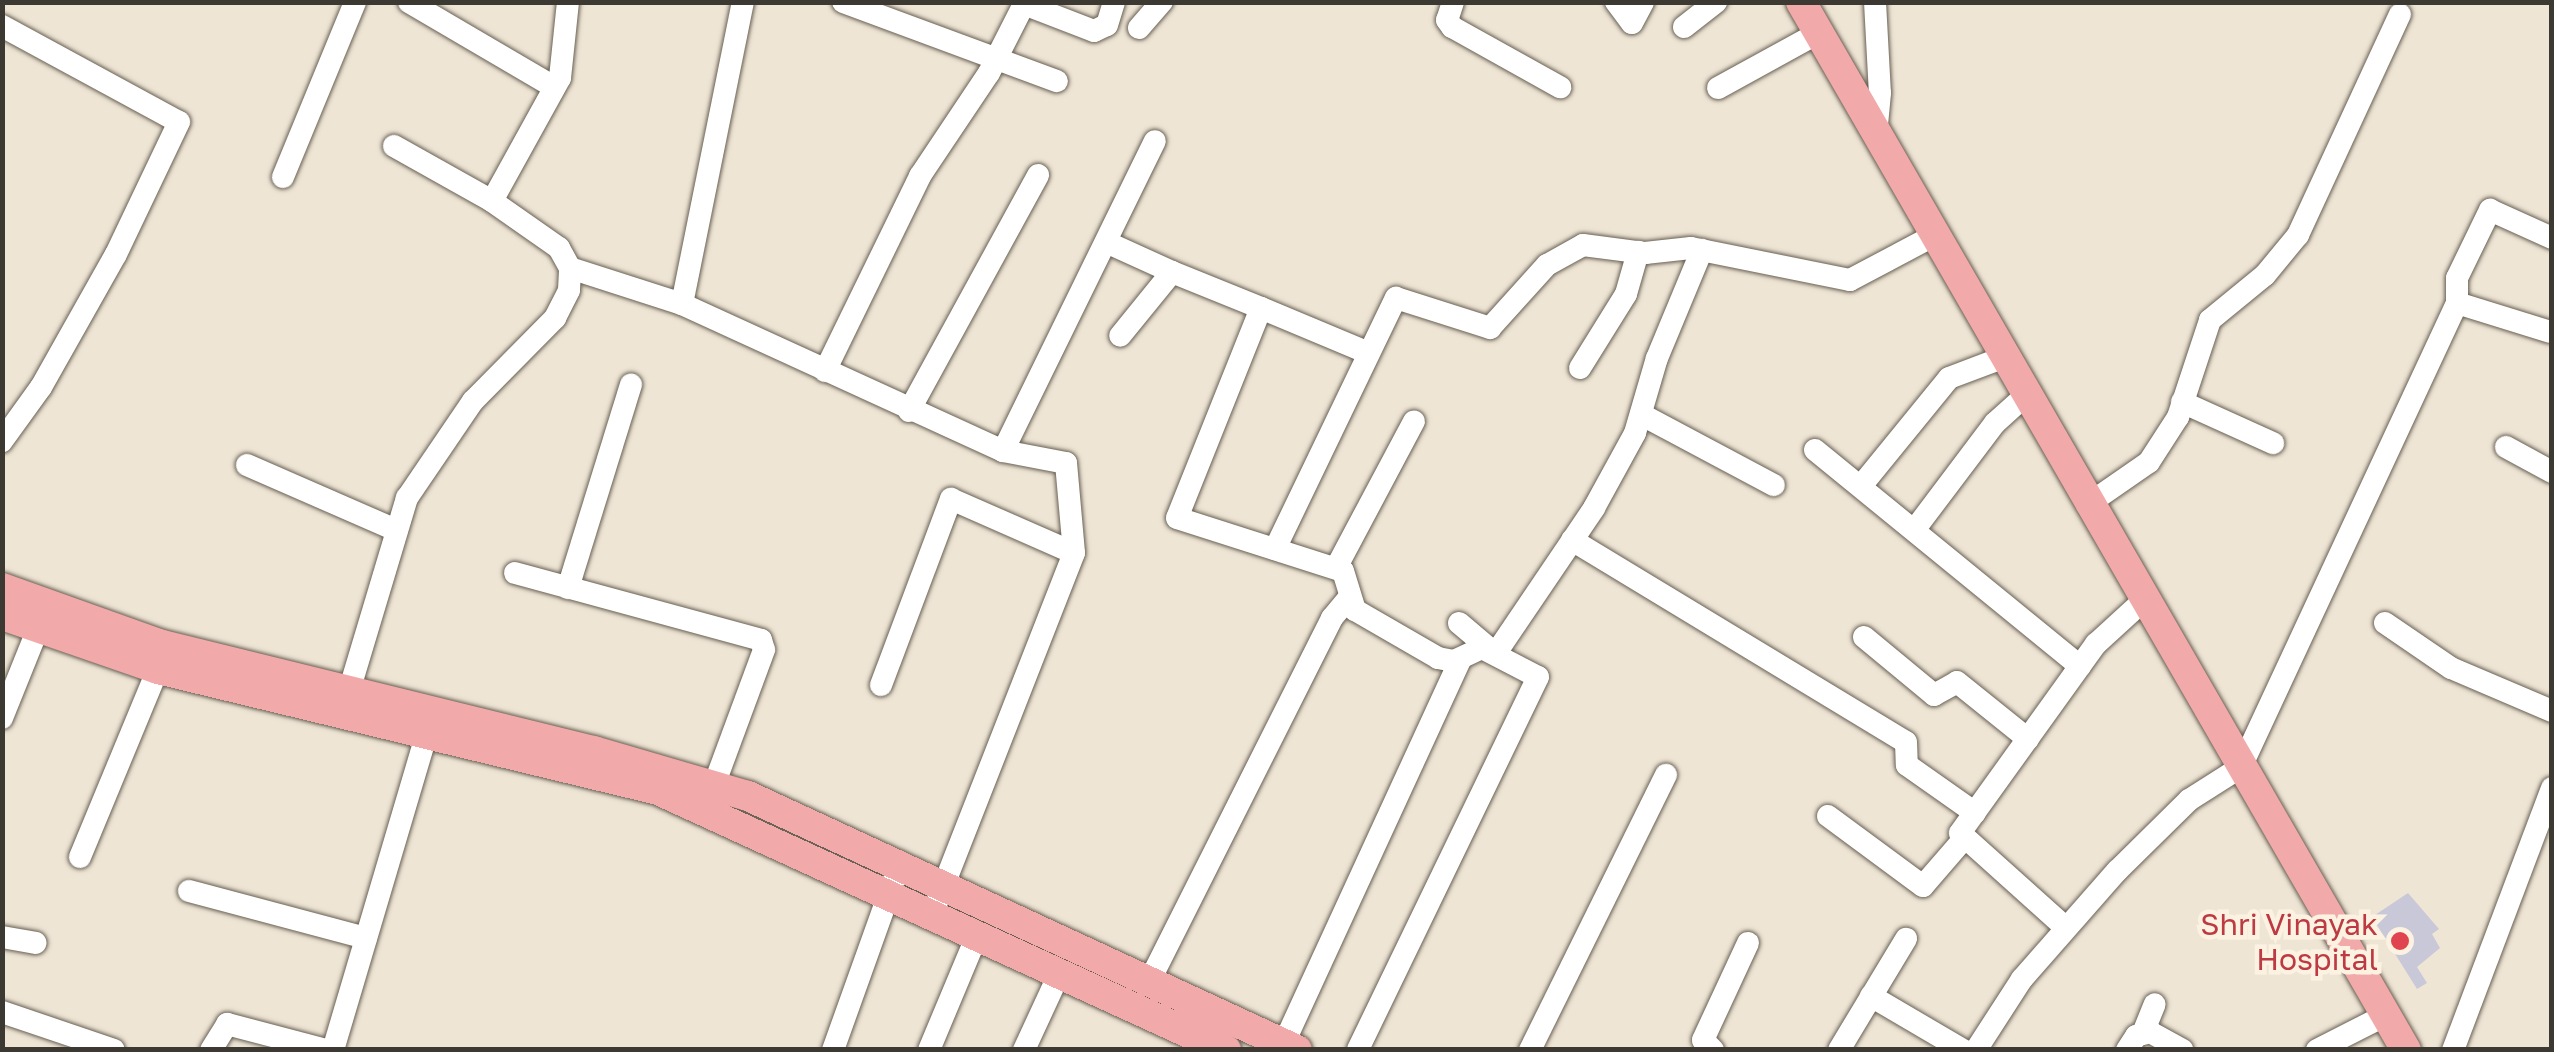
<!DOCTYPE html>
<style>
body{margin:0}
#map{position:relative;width:2554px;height:1052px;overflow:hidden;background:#eee5d5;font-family:"Golos Text",sans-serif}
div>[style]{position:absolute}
.building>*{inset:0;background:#c9c8d9}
.roads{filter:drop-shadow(0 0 2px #675f52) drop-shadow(0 0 2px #675f52)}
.minor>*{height:22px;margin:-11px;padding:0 11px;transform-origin:11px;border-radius:11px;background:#fff}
.major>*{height:30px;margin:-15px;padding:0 15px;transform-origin:15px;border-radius:15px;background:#f1aaa9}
.dots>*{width:28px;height:28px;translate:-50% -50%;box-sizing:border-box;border:5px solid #fbf2e2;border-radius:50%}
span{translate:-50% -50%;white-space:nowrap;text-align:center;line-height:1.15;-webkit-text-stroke:9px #fbf2e2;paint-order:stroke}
.health-label{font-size:30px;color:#be3a42}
.right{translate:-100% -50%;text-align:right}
.frame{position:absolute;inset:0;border:5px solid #3c3832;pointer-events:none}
</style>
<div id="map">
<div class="building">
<i style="clip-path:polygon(2408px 893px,2439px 929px,2432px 934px,2440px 948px,2417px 967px,2427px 983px,2417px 989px,2372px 917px)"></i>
</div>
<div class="roads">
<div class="minor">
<i style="left:409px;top:2px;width:168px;rotate:30.4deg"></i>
<i style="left:843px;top:2px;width:228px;rotate:20.3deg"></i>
<i style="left:1453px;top:2px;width:19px;rotate:108deg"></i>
<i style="left:1447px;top:20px;width:9px;rotate:54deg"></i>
<i style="left:1452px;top:27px;width:124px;rotate:29.1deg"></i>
<i style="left:1616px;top:2px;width:26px;rotate:53deg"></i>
<i style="left:1632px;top:23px;width:24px;rotate:-62deg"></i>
<i style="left:1875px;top:2px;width:91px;rotate:86.9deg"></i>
<i style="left:1880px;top:93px;width:42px;rotate:95.4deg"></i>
<i style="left:1024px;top:4px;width:75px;rotate:21.1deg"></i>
<i style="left:1094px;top:31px;width:14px;rotate:-25deg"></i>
<i style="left:1107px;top:25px;width:24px;rotate:-73deg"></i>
<i style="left:2px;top:26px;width:201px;rotate:28.5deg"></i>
<i style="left:179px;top:122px;width:146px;rotate:115.5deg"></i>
<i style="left:116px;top:254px;width:153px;rotate:119.4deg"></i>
<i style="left:41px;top:387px;width:67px;rotate:125.8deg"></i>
<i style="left:1684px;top:27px;width:41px;rotate:-38deg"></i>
<i style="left:1139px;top:28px;width:35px;rotate:-49deg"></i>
<i style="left:1718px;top:88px;width:114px;rotate:-28.8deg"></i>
<i style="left:394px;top:146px;width:112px;rotate:29.3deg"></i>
<i style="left:283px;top:177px;width:189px;rotate:-67.6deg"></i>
<i style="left:1106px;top:242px;width:72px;rotate:24.4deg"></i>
<i style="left:1172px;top:272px;width:82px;rotate:129.1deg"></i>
<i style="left:570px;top:268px;width:118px;rotate:17.8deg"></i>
<i style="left:682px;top:304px;width:353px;rotate:24.6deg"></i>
<i style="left:1003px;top:451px;width:64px;rotate:10.8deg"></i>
<i style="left:1066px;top:463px;width:90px;rotate:84.9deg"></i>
<i style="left:1172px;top:272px;width:96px;rotate:22deg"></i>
<i style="left:1261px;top:308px;width:226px;rotate:111.8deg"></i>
<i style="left:1177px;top:518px;width:174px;rotate:17.7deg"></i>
<i style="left:1343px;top:571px;width:41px;rotate:72.9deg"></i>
<i style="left:1355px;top:610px;width:96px;rotate:30deg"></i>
<i style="left:1438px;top:658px;width:16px;rotate:11deg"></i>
<i style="left:1454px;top:661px;width:31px;rotate:-25deg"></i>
<i style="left:1482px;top:648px;width:63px;rotate:27.4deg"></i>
<i style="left:1538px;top:677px;width:414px;rotate:115.8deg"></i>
<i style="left:2457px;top:303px;width:25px;rotate:-90deg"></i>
<i style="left:2457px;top:278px;width:76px;rotate:-64.1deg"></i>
<i style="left:2490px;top:210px;width:68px;rotate:24.3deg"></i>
<i style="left:682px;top:304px;width:308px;rotate:-78.6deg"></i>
<i style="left:1261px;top:308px;width:114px;rotate:22.7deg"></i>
<i style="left:1580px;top:368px;width:87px;rotate:-58.1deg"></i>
<i style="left:1626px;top:294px;width:44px;rotate:-74.1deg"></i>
<i style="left:825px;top:371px;width:217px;rotate:-64deg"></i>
<i style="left:920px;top:176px;width:124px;rotate:-56.2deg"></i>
<i style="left:989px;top:73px;width:80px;rotate:-63.1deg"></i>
<i style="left:2182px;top:402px;width:100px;rotate:24.3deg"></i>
<i style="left:909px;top:411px;width:269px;rotate:-61.3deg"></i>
<i style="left:1644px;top:416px;width:147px;rotate:28deg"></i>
<i style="left:2506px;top:447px;width:52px;rotate:28.5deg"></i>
<i style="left:1815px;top:450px;width:342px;rotate:39.2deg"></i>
<i style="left:1003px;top:451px;width:345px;rotate:-63.9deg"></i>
<i style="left:247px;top:465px;width:163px;rotate:23.6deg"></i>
<i style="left:1861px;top:486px;width:139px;rotate:-50.8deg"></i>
<i style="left:1949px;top:378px;width:57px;rotate:-20.7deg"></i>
<i style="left:2087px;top:505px;width:75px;rotate:-34.7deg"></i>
<i style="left:2149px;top:462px;width:54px;rotate:-57.2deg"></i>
<i style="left:2178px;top:417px;width:102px;rotate:-71.7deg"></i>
<i style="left:2210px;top:320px;width:71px;rotate:-39.3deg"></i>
<i style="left:2265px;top:275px;width:52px;rotate:-50.5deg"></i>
<i style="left:2298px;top:235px;width:243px;rotate:-65.2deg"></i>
<i style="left:1915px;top:529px;width:133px;rotate:-53deg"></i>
<i style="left:1995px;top:423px;width:39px;rotate:-42deg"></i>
<i style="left:1572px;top:540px;width:390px;rotate:31.2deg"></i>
<i style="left:1906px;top:742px;width:23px;rotate:88deg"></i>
<i style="left:1907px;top:765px;width:83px;rotate:35.2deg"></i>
<i style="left:1275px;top:549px;width:279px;rotate:-64.3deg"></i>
<i style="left:1396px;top:298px;width:99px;rotate:17.7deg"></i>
<i style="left:1490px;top:328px;width:85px;rotate:-47.9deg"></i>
<i style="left:1547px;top:265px;width:41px;rotate:-29.1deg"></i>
<i style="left:1583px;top:245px;width:63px;rotate:7.4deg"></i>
<i style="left:1645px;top:253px;width:46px;rotate:-6.2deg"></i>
<i style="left:1691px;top:248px;width:162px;rotate:11.4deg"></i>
<i style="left:1850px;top:280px;width:94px;rotate:-27.9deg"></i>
<i style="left:1336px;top:568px;width:166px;rotate:-62deg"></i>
<i style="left:515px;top:573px;width:255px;rotate:15.2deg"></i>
<i style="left:761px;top:640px;width:10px;rotate:73deg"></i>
<i style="left:764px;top:650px;width:144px;rotate:110.3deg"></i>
<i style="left:568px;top:588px;width:213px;rotate:-72.8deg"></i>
<i style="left:1459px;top:623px;width:42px;rotate:40.2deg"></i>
<i style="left:2385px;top:623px;width:80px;rotate:34.3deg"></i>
<i style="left:2451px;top:668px;width:110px;rotate:23.1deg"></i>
<i style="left:1864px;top:637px;width:91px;rotate:39.6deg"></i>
<i style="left:1934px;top:695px;width:26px;rotate:-29deg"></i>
<i style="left:1957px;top:682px;width:91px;rotate:38.8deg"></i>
<i style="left:1496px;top:653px;width:175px;rotate:-55.9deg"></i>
<i style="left:1594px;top:508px;width:85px;rotate:-61.3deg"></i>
<i style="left:1635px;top:433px;width:78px;rotate:-73.7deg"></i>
<i style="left:1657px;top:358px;width:117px;rotate:-67.4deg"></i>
<i style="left:881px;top:685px;width:199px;rotate:-69.4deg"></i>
<i style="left:951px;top:499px;width:134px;rotate:23.7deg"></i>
<i style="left:1074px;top:553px;width:373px;rotate:111.4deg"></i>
<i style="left:349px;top:691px;width:202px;rotate:-73.3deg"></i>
<i style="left:407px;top:498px;width:117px;rotate:-55.8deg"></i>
<i style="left:473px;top:401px;width:117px;rotate:-45.3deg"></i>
<i style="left:555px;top:318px;width:31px;rotate:-63deg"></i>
<i style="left:569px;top:290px;width:22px;rotate:-87deg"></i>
<i style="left:570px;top:268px;width:23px;rotate:-119deg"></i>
<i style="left:559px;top:248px;width:82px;rotate:-145deg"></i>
<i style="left:492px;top:201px;width:141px;rotate:-61.1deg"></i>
<i style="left:560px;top:78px;width:76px;rotate:-84deg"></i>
<i style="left:2px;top:718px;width:94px;rotate:-68.1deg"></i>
<i style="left:1828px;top:816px;width:118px;rotate:36.4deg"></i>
<i style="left:1923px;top:886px;width:60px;rotate:-49.1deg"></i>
<i style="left:80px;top:857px;width:204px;rotate:-67.5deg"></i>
<i style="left:189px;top:891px;width:183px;rotate:14.9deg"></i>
<i style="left:2066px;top:928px;width:142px;rotate:-138.1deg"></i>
<i style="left:1960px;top:833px;width:233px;rotate:-54.3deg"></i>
<i style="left:2096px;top:644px;width:64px;rotate:-42.5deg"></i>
<i style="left:2px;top:937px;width:34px;rotate:10deg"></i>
<i style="left:1150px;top:980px;width:405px;rotate:-63.3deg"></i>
<i style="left:1332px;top:618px;width:25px;rotate:-50deg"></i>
<i style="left:1871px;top:996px;width:107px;rotate:30.4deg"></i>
<i style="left:2px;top:1012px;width:118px;rotate:18.7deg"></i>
<i style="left:2143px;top:1033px;width:31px;rotate:-68deg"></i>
<i style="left:1284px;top:1043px;width:423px;rotate:-65.3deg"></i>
<i style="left:211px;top:1050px;width:31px;rotate:-58deg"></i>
<i style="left:227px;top:1024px;width:102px;rotate:14.7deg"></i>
<i style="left:333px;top:1050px;width:327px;rotate:-73.5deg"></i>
<i style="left:833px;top:1050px;width:195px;rotate:-70.3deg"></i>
<i style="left:929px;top:1050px;width:125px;rotate:-67.3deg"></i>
<i style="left:1024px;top:1050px;width:86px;rotate:-65.2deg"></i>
<i style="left:1530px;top:1050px;width:307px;rotate:-63.7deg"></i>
<i style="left:1713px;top:1050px;width:14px;rotate:-135deg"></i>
<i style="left:1703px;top:1040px;width:107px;rotate:-65.1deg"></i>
<i style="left:1839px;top:1050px;width:130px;rotate:-58.9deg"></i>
<i style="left:1976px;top:1050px;width:85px;rotate:-57.1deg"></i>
<i style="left:2022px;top:979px;width:144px;rotate:-48.7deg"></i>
<i style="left:2117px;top:871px;width:101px;rotate:-44.6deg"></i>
<i style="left:2189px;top:800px;width:62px;rotate:-32.4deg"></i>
<i style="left:2241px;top:767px;width:512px;rotate:-65.04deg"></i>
<i style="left:2457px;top:303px;width:97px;rotate:17.3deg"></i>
<i style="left:2127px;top:1050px;width:17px;rotate:-57deg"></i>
<i style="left:2136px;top:1036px;width:15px;rotate:-16deg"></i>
<i style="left:2150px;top:1032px;width:37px;rotate:29deg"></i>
<i style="left:2317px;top:1050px;width:77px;rotate:-26.9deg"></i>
<i style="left:2453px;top:1050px;width:280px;rotate:-69.3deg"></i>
</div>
<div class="major">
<i style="left:1801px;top:2px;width:1210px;rotate:60deg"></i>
<i style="left:2px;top:588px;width:170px;rotate:19.6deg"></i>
<i style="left:162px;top:645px;width:445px;rotate:13.8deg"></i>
<i style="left:594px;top:751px;width:160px;rotate:16.3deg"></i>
<i style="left:748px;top:796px;width:605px;rotate:24.83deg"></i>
<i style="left:2px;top:615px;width:165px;rotate:19.1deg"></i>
<i style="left:158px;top:669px;width:514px;rotate:13.6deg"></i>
<i style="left:658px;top:790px;width:625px;rotate:24.6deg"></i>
</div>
</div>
<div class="dots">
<i style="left:2400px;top:941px;background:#e0444e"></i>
</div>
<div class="health-label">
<span class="right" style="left:2378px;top:941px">Shri Vinayak<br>Hospital</span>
</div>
<div class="frame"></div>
</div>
